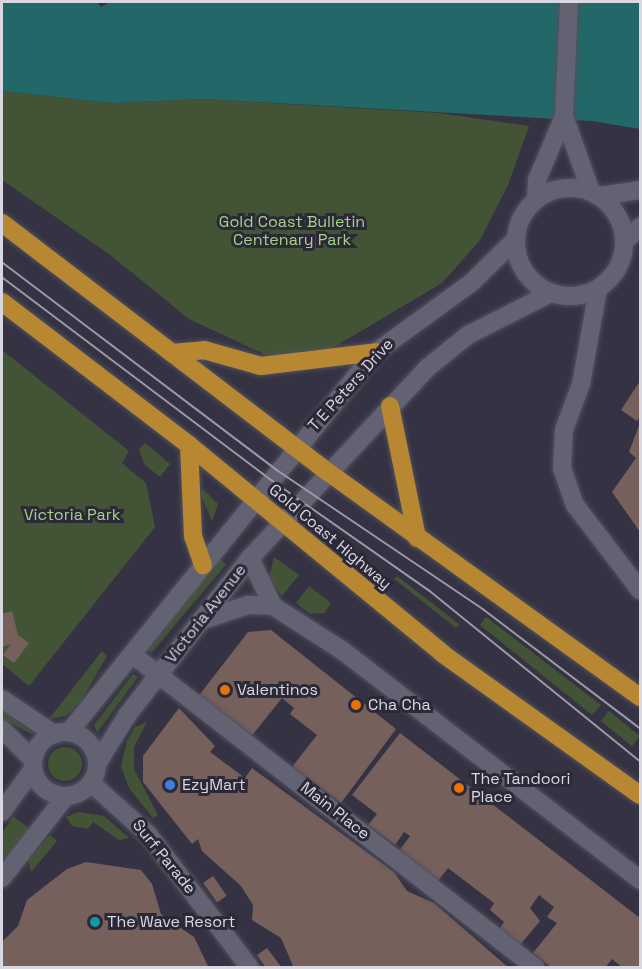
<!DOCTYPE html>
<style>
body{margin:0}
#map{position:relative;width:642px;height:969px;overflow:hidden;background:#353343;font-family:"Space Grotesk",sans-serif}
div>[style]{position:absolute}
.green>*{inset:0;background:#435436;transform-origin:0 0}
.round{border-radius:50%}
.water>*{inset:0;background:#236869}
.building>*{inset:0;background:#75605c;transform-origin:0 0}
.roads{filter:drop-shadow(0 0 2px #51505d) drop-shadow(0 0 2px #51505d)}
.minor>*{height:18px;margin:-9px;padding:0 9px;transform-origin:9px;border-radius:9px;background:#636273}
.minor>.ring{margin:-9px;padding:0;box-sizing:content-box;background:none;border:18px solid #636273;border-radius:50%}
.highway>*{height:18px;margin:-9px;padding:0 9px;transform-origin:9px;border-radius:9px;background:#b78731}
.tram>*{height:1.5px;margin:-0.75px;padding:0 0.75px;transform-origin:0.75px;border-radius:0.75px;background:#9c9aa7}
.dots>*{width:16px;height:16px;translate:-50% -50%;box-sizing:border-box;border:3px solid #2b2938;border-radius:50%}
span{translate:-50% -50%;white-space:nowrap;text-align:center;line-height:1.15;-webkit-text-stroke:6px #2b2938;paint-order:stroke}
.park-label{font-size:16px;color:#a6d283}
.street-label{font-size:16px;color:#d9d8e2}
.poi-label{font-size:16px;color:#d9d8e2}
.left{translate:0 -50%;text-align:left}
.frame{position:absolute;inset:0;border:3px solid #d9d8e2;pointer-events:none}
</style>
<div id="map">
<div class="green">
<i style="clip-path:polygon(2px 91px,112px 103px,204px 99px,439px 113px,529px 126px,508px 185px,480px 240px,442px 283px,324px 353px,275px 359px,189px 319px,109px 254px,2px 180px)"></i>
<i style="clip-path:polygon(2px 350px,129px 451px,122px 463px,146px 483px,155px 527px,29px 686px,2px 664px)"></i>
<i style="clip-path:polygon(145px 443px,170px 464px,160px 477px,144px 464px,139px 449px)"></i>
<i style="clip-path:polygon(203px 489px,218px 504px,212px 521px,200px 493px)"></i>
<i style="clip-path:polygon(274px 557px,299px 575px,282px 596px,269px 578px)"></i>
<i style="left:220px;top:559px;width:8px;height:116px;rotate:40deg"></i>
<i style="clip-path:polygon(397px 576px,459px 624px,456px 628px,394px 579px)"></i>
<i style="clip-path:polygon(309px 586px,331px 603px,324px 613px,310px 614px,296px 603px)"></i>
<i style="clip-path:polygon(486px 617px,601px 705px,592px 715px,480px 625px)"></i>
<i style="clip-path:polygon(102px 651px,107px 656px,81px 701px,66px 716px,49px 719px)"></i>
<i style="clip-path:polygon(133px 674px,138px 677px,97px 733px,94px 725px)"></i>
<i style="clip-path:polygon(4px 711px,32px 732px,32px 734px,2px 719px)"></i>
<i style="left:609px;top:711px;width:40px;height:13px;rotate:39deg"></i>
<i style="clip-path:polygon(147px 722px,134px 747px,134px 769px,158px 815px,153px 818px,129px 788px,121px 766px,127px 741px,135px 727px)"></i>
<i class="round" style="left:48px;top:747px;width:34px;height:34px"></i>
<i style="clip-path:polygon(78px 812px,104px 816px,129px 838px,119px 840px,93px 822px,88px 829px,72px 826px,66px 817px)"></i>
<i style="clip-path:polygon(13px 816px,30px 829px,2px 863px,2px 833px)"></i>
<i style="clip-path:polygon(50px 835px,57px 841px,31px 872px,28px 860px)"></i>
</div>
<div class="water">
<i style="clip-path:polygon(2px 2px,97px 2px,101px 7px,110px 2px,640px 2px,640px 129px,592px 121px,204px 99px,112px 103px,2px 91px)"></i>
</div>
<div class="building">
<i style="clip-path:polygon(640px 381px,640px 416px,637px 421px,621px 410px)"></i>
<i style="clip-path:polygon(640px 423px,640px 532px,612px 492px,636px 458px,629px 452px)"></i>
<i style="clip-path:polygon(12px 611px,18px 635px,29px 643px,14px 663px,3px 655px,11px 644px,2px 647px,2px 614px)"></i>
<i style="clip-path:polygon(271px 630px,396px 729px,341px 803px,292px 767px,317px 735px,290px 714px,294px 708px,282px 698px,250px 738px,197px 698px,248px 632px)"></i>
<i style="clip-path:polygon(179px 708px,215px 746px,210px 752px,245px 778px,252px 768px,394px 872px,407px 891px,434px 903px,509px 968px,294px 968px,281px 938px,252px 920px,253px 905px,241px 886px,202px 851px,198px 839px,192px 844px,143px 782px,143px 756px)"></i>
<i style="clip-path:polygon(400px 733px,640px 918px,640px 968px,623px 968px,612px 959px,605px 968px,552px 968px,533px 953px,557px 923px,547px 917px,554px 907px,539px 895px,530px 908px,540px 921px,520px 945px,499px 930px,504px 922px,490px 910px,494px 903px,448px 868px,438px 881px,399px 851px,410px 836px,404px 832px,395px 845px,368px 825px,377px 814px,352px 795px)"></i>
<i style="clip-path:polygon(86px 862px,141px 870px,152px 884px,161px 914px,194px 937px,209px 968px,2px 968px,2px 942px,18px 926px,27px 900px,67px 869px)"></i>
<i style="left:213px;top:876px;width:24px;height:12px;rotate:55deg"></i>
<i style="clip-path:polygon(267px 948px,282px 968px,266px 968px,257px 955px)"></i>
</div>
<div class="roads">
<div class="minor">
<i style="left:569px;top:2px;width:114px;rotate:92.5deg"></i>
<i style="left:564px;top:116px;width:81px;rotate:70.4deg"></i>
<i class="ring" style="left:516px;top:188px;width:90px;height:90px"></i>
<i style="left:600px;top:196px;width:40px;rotate:-8.5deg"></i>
<i style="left:536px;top:200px;width:20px;rotate:-87deg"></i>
<i style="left:537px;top:180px;width:69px;rotate:-67.1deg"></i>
<i style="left:624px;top:242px;width:22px;rotate:-43deg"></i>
<i style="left:598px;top:289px;width:97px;rotate:100.1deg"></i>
<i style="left:581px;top:384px;width:49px;rotate:110.3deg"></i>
<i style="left:564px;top:430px;width:38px;rotate:93deg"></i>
<i style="left:562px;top:468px;width:39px;rotate:71deg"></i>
<i style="left:575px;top:505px;width:107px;rotate:52.6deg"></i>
<i style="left:250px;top:558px;width:53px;rotate:64.4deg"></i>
<i style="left:273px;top:606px;width:83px;rotate:32.7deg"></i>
<i style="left:343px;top:651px;width:375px;rotate:37.6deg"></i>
<i style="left:200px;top:621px;width:51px;rotate:-18.4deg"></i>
<i style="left:248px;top:605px;width:25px;rotate:2deg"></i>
<i style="left:133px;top:655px;width:510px;rotate:37.84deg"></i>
<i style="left:2px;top:699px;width:63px;rotate:33.9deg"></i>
<i style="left:2px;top:729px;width:44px;rotate:45deg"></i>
<i style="left:69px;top:732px;width:489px;rotate:-51.1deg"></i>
<i style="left:376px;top:352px;width:117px;rotate:-36deg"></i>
<i style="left:471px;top:283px;width:63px;rotate:-44.4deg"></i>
<i class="ring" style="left:33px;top:732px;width:46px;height:46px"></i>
<i style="left:97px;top:764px;width:59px;rotate:-58.2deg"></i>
<i style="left:128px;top:714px;width:198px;rotate:-52deg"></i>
<i style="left:250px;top:558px;width:260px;rotate:-47deg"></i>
<i style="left:427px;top:368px;width:53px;rotate:-38.8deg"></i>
<i style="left:468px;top:335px;width:93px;rotate:-26.8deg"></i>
<i style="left:91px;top:783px;width:76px;rotate:41.8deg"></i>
<i style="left:148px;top:834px;width:168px;rotate:52.7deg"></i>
<i style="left:2px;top:812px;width:53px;rotate:-54.2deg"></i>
<i style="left:2px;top:878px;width:104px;rotate:-52deg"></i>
</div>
<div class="highway">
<i style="left:2px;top:223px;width:410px;rotate:37.4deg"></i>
<i style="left:328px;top:472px;width:385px;rotate:35.8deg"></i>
<i style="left:2px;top:302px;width:235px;rotate:37.4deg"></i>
<i style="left:189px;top:445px;width:329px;rotate:39.4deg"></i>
<i style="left:443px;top:654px;width:242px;rotate:35.6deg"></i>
<i style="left:172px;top:353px;width:32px;rotate:-5deg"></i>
<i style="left:204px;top:350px;width:59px;rotate:15.7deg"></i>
<i style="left:261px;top:366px;width:116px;rotate:-6.9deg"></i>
<i style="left:390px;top:406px;width:135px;rotate:78.4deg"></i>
<i style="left:189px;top:445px;width:91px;rotate:87.5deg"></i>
<i style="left:193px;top:536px;width:31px;rotate:71deg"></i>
</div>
</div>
<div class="tram">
<i style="left:2px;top:262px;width:345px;rotate:37.1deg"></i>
<i style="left:277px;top:470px;width:249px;rotate:34deg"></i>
<i style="left:483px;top:609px;width:197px;rotate:37.2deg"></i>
<i style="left:2px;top:277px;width:336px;rotate:37deg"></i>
<i style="left:270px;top:479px;width:195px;rotate:35deg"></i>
<i style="left:430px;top:591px;width:270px;rotate:39deg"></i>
</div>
<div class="dots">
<i style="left:225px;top:690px;background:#e8710a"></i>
<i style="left:356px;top:705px;background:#e8710a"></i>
<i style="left:170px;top:785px;background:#3f7fe0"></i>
<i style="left:459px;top:788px;background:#e8710a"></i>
<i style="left:95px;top:922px;background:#0f9aa8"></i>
</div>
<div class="park-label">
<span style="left:292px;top:231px">Gold Coast Bulletin<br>Centenary Park</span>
<span style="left:72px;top:515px">Victoria Park</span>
</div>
<div class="street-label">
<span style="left:351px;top:385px;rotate:-48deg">T E Peters Drive</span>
<span style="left:330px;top:537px;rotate:40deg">Gold Coast Highway</span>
<span style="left:206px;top:614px;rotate:-52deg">Victoria Avenue</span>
<span style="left:335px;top:811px;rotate:38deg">Main Place</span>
<span style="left:164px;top:857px;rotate:51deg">Surf Parade</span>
</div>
<div class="poi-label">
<span class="left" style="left:237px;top:690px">Valentinos</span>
<span class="left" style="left:368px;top:705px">Cha Cha</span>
<span class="left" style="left:471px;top:788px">The Tandoori<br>Place</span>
<span class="left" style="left:182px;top:785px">EzyMart</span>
<span class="left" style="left:107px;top:922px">The Wave Resort</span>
</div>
<div class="frame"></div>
</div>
